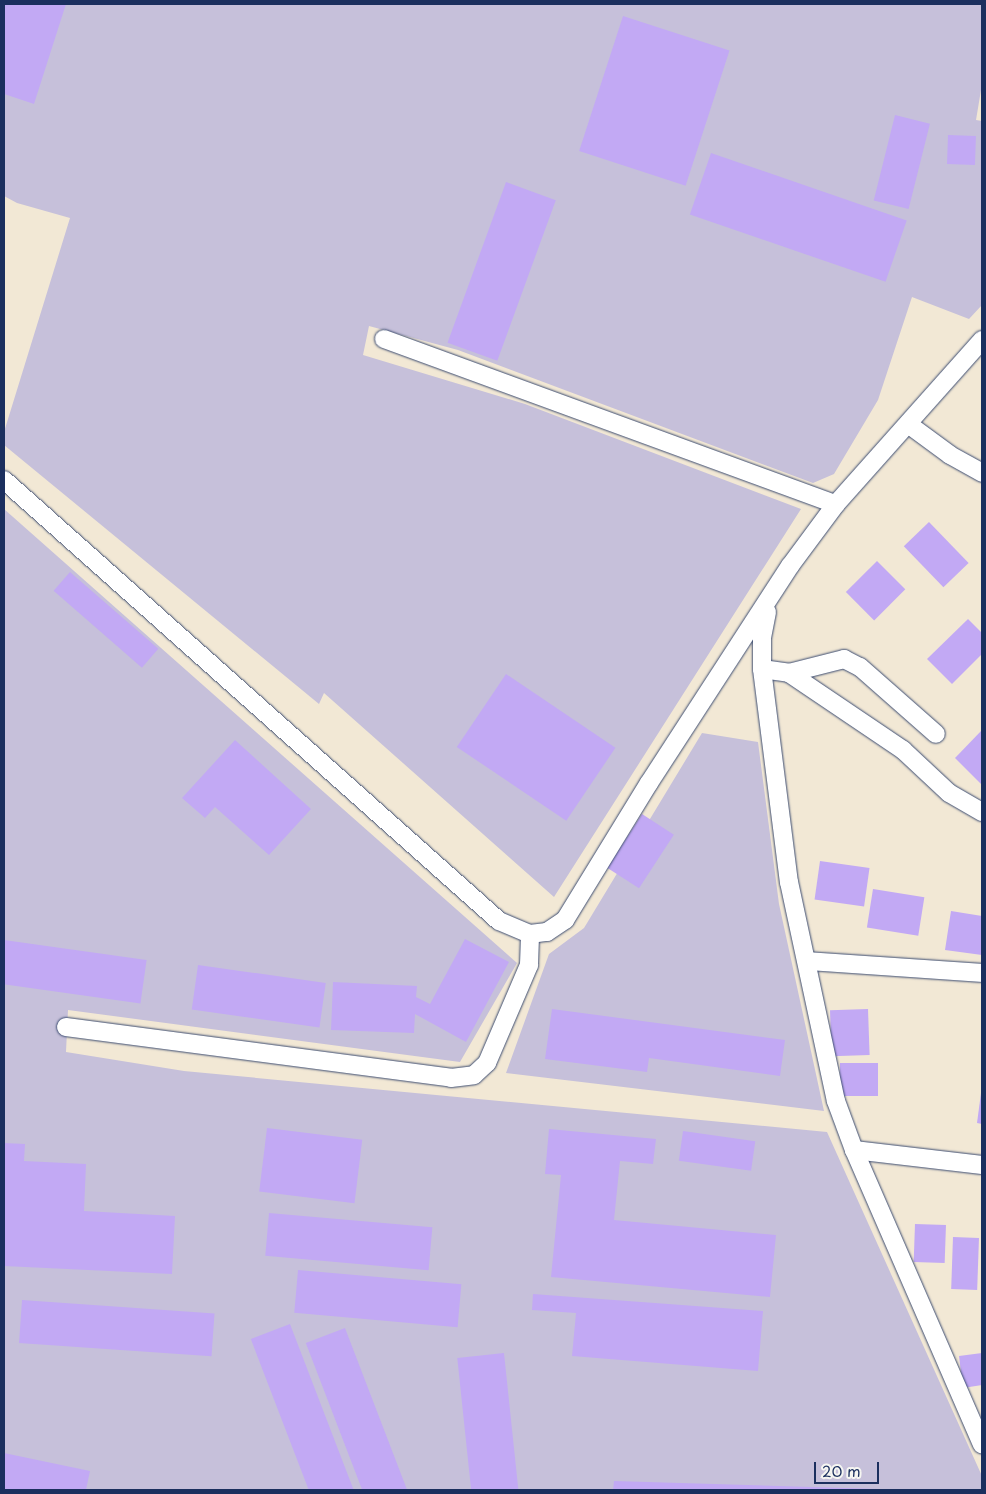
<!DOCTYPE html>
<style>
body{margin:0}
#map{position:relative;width:986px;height:1494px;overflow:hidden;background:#f2e8d5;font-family:"Playpen Sans",sans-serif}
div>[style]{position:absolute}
.industrial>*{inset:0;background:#c6c0da}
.building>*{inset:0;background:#c2a9f4;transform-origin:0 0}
.roads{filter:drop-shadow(0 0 1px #3b4b70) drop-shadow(0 0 1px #3b4b70)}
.street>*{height:18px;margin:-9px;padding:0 9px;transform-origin:9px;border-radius:9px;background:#fff}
span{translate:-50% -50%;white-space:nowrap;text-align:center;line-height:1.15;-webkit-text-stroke:5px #f6f6f2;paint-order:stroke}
.frame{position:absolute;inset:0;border:5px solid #1b2f5e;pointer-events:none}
.scale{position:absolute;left:814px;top:1462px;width:65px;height:22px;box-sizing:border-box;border:2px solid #1b2f5e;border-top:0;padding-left:6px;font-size:15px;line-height:18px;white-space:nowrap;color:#1b2f5e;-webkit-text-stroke:4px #f6f6f2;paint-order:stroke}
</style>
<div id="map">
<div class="industrial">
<i style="clip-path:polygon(4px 4px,982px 4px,982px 84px,976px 120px,982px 121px,982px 305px,969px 319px,912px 297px,878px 400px,834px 474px,813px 483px,458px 350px,369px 326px,363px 355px,525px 404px,801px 509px,554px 897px,324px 693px,319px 704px,4px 445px,4px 432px,70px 218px,17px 203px,4px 196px)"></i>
<i style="clip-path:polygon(4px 509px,517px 963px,460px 1062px,68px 1010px,66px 1052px,184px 1071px,827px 1132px,982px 1476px,982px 1490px,4px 1490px)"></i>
<i style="clip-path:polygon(702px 733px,758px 742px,779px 904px,824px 1111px,506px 1073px,549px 954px,584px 928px)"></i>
</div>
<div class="building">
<i style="clip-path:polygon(4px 4px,66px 4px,34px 104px,4px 94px)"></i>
<i style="left:623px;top:16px;width:112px;height:142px;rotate:18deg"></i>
<i style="left:895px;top:115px;width:36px;height:88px;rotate:14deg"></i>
<i style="left:948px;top:135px;width:28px;height:29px;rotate:2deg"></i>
<i style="left:711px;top:153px;width:207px;height:65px;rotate:19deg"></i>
<i style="left:506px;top:182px;width:53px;height:171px;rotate:20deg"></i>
<i style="left:929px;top:522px;width:57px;height:35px;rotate:46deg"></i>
<i style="left:877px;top:561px;width:40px;height:44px;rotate:45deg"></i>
<i style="left:70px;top:572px;width:117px;height:25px;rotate:41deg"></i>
<i style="clip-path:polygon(968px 619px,982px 633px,982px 654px,952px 684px,927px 659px)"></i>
<i style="left:506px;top:674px;width:132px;height:88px;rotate:34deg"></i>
<i style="clip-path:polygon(982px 730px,982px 785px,955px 758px)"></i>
<i style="clip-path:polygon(235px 740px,311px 809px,269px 855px,215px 807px,205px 818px,182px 798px)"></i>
<i style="left:642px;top:814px;width:38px;height:64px;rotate:33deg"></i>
<i style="left:820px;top:861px;width:50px;height:39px;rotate:8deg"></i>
<i style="left:873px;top:889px;width:52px;height:39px;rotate:9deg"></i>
<i style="clip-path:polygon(951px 911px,982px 916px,982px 955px,945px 950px)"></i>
<i style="clip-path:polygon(465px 939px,509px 962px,466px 1042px,415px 1014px,414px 1033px,331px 1030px,333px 982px,417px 986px,416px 997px,430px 1004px)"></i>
<i style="left:4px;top:940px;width:144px;height:44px;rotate:8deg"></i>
<i style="left:198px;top:965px;width:129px;height:45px;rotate:8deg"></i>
<i style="clip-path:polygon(552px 1009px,785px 1040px,780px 1076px,649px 1058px,647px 1072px,545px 1059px)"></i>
<i style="left:868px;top:1009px;width:46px;height:38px;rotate:88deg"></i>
<i style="left:878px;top:1063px;width:33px;height:38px;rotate:90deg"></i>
<i style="clip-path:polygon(981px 1093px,982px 1094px,982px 1124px,977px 1123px)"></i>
<i style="left:267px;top:1128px;width:96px;height:64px;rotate:7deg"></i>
<i style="clip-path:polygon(549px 1129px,656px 1139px,653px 1164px,620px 1161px,614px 1220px,776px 1235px,770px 1297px,551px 1277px,561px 1175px,545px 1174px)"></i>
<i style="left:683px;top:1131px;width:73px;height:30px;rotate:8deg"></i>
<i style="clip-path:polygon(4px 1143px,25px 1144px,24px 1161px,86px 1164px,84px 1211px,175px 1216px,172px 1274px,4px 1266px)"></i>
<i style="left:269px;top:1213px;width:164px;height:43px;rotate:5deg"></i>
<i style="left:915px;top:1224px;width:31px;height:38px;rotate:2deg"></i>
<i style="left:953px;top:1237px;width:26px;height:52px;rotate:2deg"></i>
<i style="left:298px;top:1270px;width:164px;height:43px;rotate:5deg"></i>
<i style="clip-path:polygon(533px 1294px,763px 1311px,758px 1371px,572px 1356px,576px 1313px,532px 1310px)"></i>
<i style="left:22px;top:1300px;width:193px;height:43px;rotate:4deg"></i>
<i style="left:290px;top:1324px;width:178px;height:42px;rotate:69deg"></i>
<i style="left:345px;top:1328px;width:174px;height:42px;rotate:69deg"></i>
<i style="left:504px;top:1353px;width:138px;height:47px;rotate:84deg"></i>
<i style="clip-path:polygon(982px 1353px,982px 1385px,963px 1388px,959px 1356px)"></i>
<i style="clip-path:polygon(4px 1453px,90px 1471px,86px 1490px,4px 1490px)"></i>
<i style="clip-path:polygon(614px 1481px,879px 1489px,879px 1490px,613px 1490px)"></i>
</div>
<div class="roads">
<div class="street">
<i style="left:384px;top:339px;width:481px;rotate:20.1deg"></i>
<i style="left:908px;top:424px;width:52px;rotate:36.4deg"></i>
<i style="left:950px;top:455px;width:37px;rotate:29deg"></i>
<i style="left:4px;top:480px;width:663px;rotate:41.7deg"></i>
<i style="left:499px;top:921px;width:34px;rotate:23deg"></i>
<i style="left:530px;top:934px;width:17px;rotate:-7deg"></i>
<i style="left:547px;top:932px;width:22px;rotate:-34deg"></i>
<i style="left:565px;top:920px;width:161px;rotate:-58.5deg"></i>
<i style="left:649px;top:783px;width:259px;rotate:-57deg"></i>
<i style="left:790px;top:566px;width:77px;rotate:-53.4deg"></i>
<i style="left:836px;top:504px;width:220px;rotate:-48.3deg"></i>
<i style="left:767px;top:612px;width:25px;rotate:101deg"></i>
<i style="left:762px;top:637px;width:32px;rotate:90deg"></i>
<i style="left:762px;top:669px;width:215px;rotate:82.8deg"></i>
<i style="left:789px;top:882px;width:224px;rotate:77.9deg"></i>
<i style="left:836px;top:1101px;width:52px;rotate:69.8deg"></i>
<i style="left:854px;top:1150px;width:321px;rotate:66.5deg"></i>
<i style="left:762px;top:669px;width:27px;rotate:8deg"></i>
<i style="left:789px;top:673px;width:138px;rotate:34deg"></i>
<i style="left:903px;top:750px;width:63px;rotate:43.1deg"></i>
<i style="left:949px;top:793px;width:38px;rotate:30deg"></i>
<i style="left:789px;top:673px;width:57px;rotate:-14.3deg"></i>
<i style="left:844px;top:659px;width:18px;rotate:27deg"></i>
<i style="left:860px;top:667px;width:101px;rotate:41.4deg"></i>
<i style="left:807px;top:961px;width:175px;rotate:3.9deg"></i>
<i style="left:66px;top:1027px;width:388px;rotate:7.5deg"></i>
<i style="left:451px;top:1078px;width:23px;rotate:-7deg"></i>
<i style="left:474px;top:1075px;width:18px;rotate:-43deg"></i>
<i style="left:487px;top:1063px;width:107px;rotate:-66.8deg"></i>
<i style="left:529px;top:965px;width:31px;rotate:-88deg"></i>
<i style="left:854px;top:1150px;width:129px;rotate:6.7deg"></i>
</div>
</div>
<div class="frame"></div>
<div class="scale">20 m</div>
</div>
